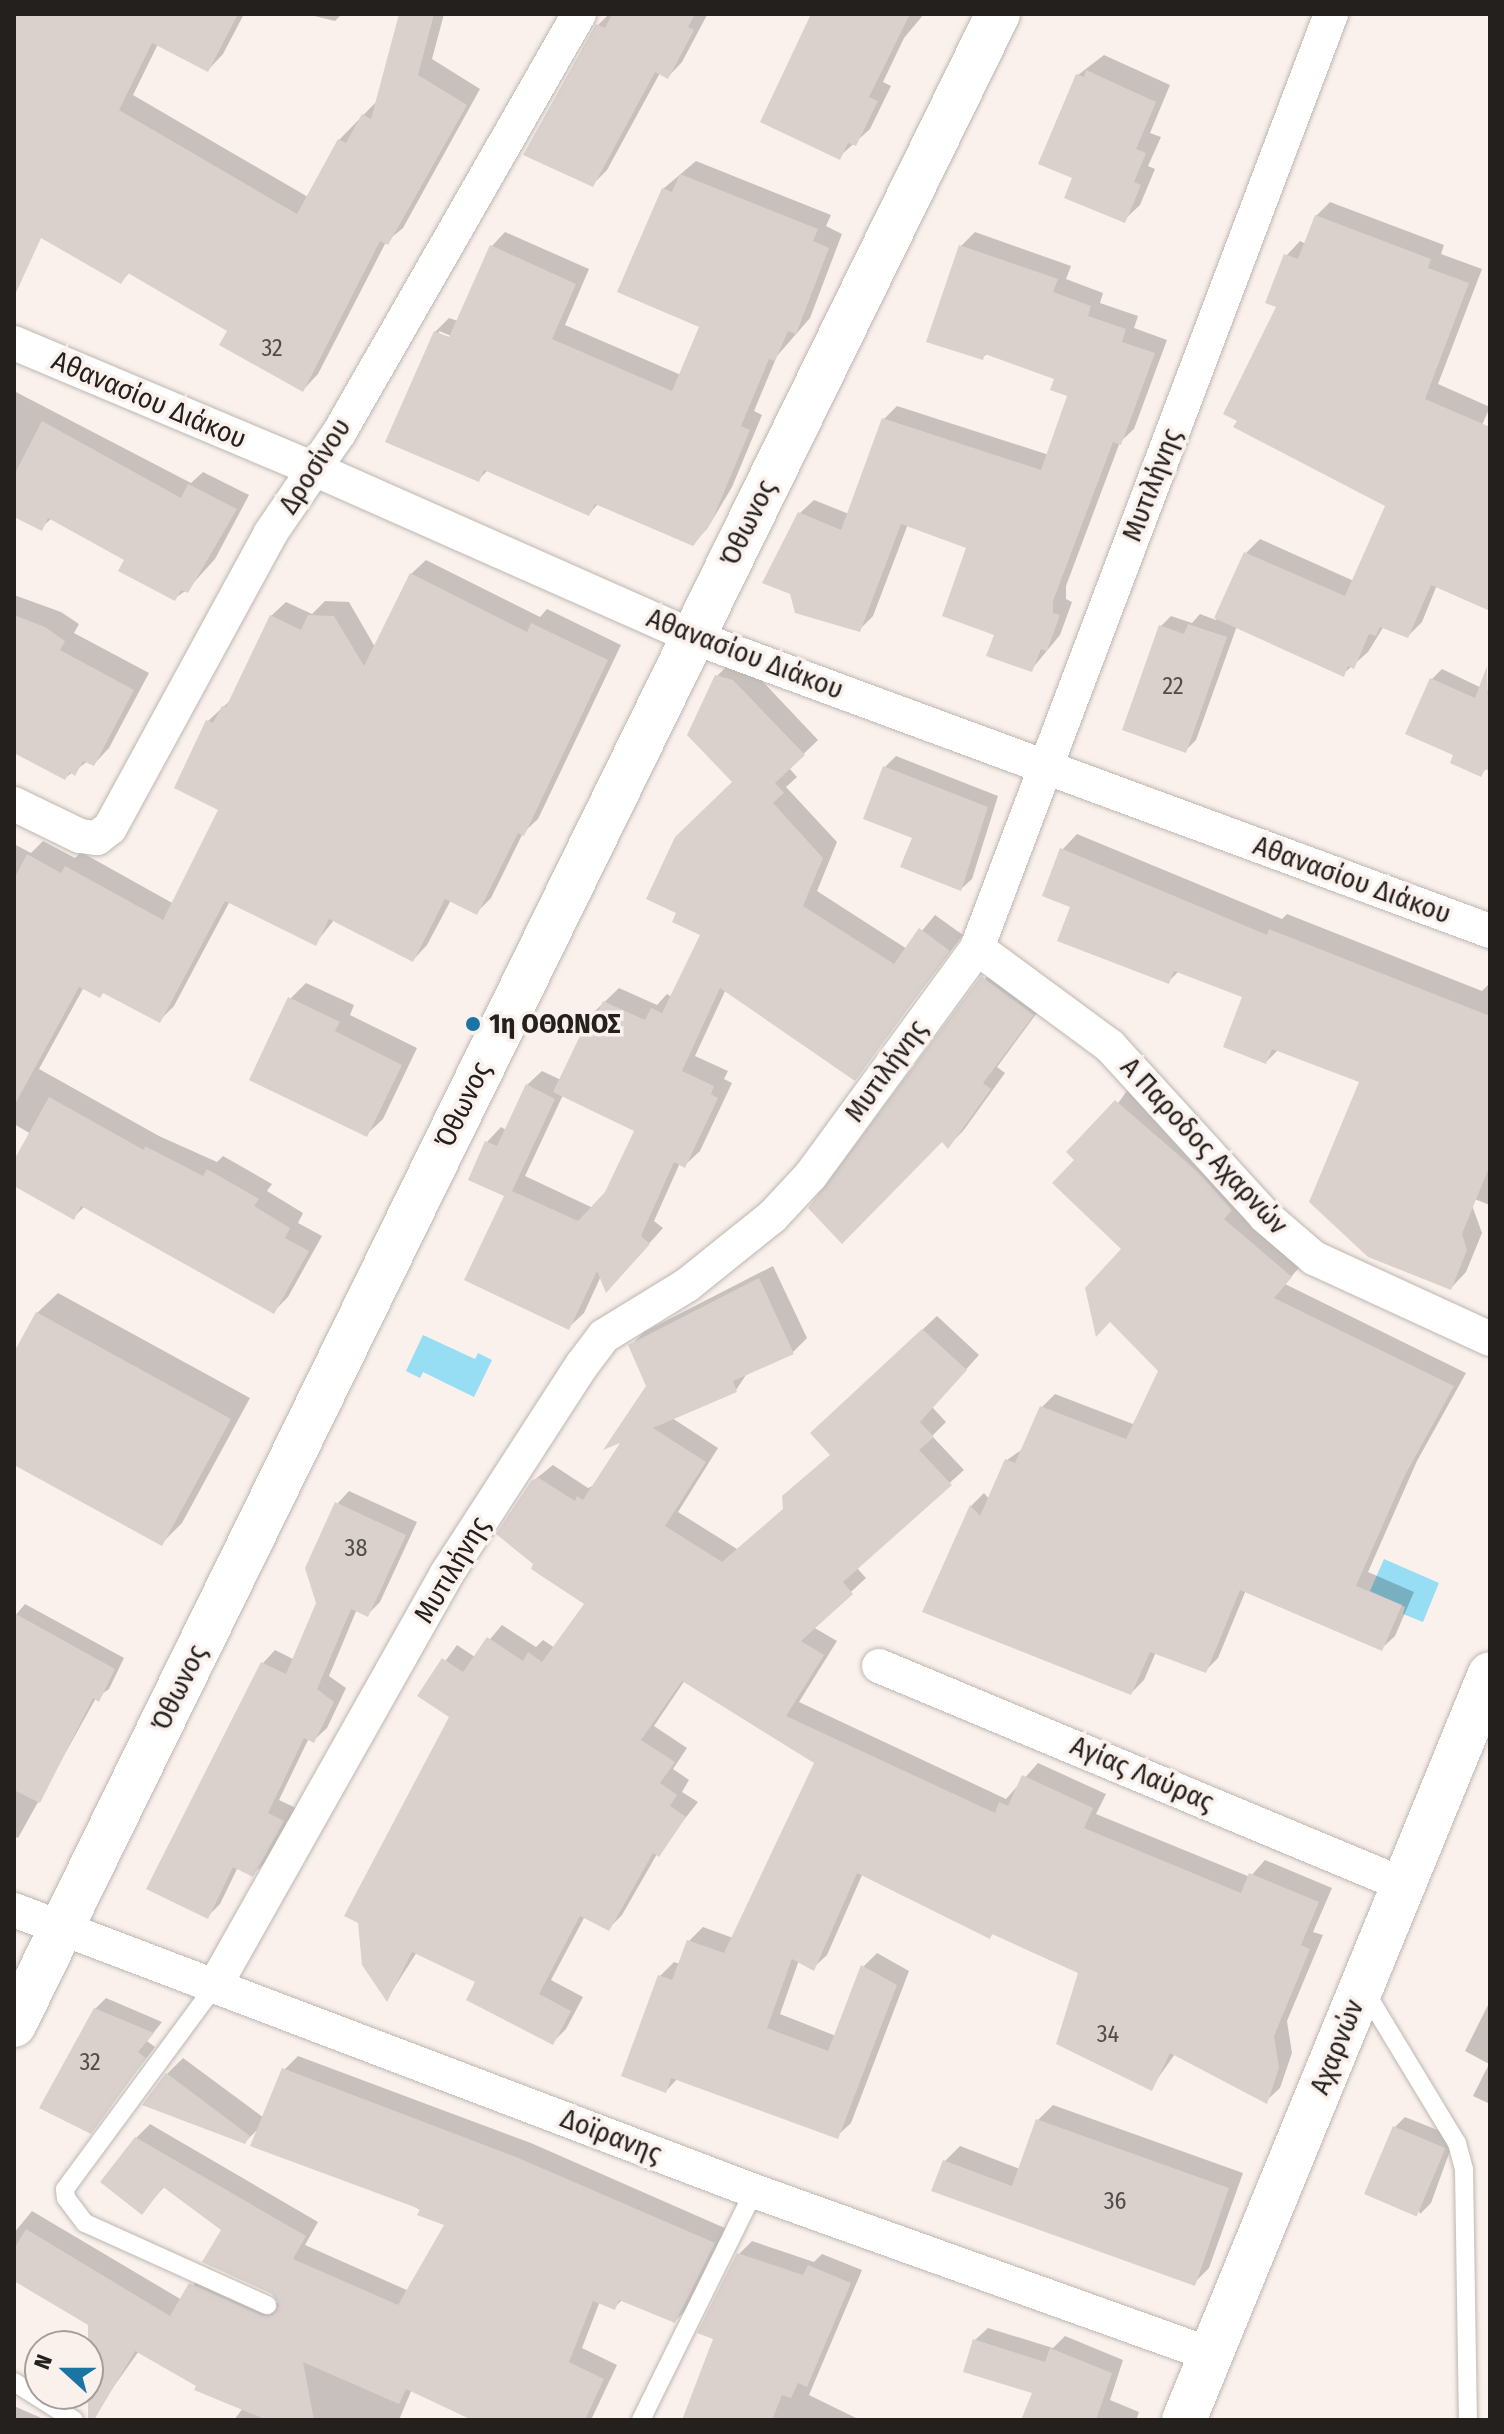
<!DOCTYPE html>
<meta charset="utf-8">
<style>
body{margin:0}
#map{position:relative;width:1504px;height:2434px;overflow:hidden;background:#faf1ec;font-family:"Fira Sans Condensed",sans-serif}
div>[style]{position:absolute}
.water>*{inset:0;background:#97ddf3}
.shadow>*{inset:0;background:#0003}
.building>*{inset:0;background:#dad1cd;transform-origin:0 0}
.roads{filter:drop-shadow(0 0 2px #beb6b1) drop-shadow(0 0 2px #beb6b1)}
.service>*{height:18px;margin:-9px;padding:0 9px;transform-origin:9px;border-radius:9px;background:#fff}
.minor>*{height:34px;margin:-17px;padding:0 17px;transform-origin:17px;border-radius:17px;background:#fff}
.tertiary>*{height:44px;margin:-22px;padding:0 22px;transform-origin:22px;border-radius:22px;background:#fff}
.dots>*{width:22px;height:22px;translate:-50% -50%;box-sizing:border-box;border:4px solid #faf1ec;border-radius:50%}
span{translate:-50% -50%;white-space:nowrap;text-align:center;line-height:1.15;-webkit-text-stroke:7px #faf1ec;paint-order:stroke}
.number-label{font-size:24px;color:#514c4a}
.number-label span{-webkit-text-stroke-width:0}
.street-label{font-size:28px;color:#23201e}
.poi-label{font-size:28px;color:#23201e;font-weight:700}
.left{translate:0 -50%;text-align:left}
.frame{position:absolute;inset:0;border:16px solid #23201e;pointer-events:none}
.north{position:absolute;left:24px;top:2330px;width:80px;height:80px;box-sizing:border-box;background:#faf1ec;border:2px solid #a49d9a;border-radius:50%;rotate:291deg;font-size:22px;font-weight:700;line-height:32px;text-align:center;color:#23201e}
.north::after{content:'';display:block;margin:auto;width:28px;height:36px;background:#1b75a4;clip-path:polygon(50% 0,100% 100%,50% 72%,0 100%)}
</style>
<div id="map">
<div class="water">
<i style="clip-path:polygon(423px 1335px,475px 1359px,478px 1353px,492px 1360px,474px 1397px,423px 1372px,420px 1378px,406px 1371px)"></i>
<i style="clip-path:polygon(1384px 1559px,1439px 1583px,1423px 1622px,1403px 1614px,1405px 1607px,1370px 1591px)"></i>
</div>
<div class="shadow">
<i style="clip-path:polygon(14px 14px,244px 14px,223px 54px,208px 70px,158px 44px,133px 95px,308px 197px,339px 140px,379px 99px,401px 14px,444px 14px,432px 59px,480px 89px,403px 228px,386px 242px,318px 374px,303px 390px,230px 330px,130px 272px,121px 282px,14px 198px)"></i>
<i style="clip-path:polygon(306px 14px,342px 14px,335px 21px)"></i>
<i style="clip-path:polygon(609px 14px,707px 15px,682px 62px,668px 77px,660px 73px,607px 170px,592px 185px,598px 25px)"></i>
<i style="clip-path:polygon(814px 14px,924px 14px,904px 38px,883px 82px,891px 86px,870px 129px,839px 157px)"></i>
<i style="clip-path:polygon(1104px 55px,1170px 85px,1150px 133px,1161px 137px,1148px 166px,1155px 169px,1140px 205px,1124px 220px,1075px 176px,1078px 75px)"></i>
<i style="clip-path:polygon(evenodd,696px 161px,831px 215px,826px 226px,842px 234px,810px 318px,777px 356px,754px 411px,762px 415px,732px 487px,707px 529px,692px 544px,599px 503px,589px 514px,488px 470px,478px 480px,435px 332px,449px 318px,458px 321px,491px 247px,505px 232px,589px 269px,565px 325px,681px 375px,702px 326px,663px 189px,696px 161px,439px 331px,459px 339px,439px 335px,439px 331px)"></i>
<i style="clip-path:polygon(1330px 202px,1444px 245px,1441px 254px,1482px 269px,1438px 384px,1490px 407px,1460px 475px,1490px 488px,1490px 609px,1437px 585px,1422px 622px,1408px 636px,1384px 626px,1368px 652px,1343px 674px,1237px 626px,1196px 740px,1186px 750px,1161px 626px,1171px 616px,1192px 623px,1200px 614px,1216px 620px,1246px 553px,1260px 539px,1354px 581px,1388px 506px,1279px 306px,1286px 256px,1300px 241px,1306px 244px,1316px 216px)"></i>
<i style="clip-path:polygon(975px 232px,1071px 266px,1066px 279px,1103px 293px,1100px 303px,1138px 316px,1134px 328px,1167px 340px,1134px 429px,1120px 442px,1066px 586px,1066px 599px,1072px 602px,1060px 635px,1031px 670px,996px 634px,969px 546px,908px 524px,873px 616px,859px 630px,800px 513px,814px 500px,849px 514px,884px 419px,897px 406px,1049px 455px,1070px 395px,1057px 378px,988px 353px,982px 358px,929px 340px,961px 246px)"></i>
<i style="clip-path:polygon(14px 391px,191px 483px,203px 472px,249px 495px,215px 559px,187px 590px,175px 598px,127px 559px,52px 518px,41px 528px,14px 514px)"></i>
<i style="clip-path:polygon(426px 560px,540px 617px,547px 609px,621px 645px,538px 819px,523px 833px,491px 898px,476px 913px,451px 900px,427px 945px,413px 960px,334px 920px,315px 944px,230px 901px,174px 1006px,159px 1021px,105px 991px,84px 987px,39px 1069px,159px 1136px,217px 1162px,223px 1156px,272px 1184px,267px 1191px,303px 1213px,298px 1223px,322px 1236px,288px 1297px,273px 1312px,85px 1206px,74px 1217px,14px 1184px,14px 1164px,31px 1134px,14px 1124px,14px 844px,31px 853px,43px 841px,75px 858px,81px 852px,174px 904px,220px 809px,208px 721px,233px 698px,271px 616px,286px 602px,312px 614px,325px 601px,349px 602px,375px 647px,411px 574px)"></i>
<i style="clip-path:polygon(14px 595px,61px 612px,79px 624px,74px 633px,149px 673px,109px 748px,94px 764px,88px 761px,65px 778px,14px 748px)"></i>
<i style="clip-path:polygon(evenodd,732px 661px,748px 666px,818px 740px,789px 768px,797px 777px,786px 787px,837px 842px,817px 891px,907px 949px,935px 915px,963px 935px,854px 1079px,726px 989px,695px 1056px,728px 1071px,724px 1079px,732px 1083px,700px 1151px,685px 1165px,680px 1163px,654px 1221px,663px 1228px,620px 1276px,601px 1276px,584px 1313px,569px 1327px,487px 1142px,501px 1127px,506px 1130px,527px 1085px,542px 1071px,561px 1080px,594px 1012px,619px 988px,657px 1005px,667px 994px,672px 997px,703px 934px,734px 782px,717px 676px,732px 661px,563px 1095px,637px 1130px,607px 1193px,593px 1208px,525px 1176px,563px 1095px)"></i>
<i style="clip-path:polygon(1442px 669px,1490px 692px,1490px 765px,1481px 774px,1455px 754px,1431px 680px)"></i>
<i style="clip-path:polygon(896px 756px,998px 796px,972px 879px,961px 889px,885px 767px)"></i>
<i style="clip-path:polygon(1077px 834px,1282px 919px,1287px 914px,1482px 991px,1490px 983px,1490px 1205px,1469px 1197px,1482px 1233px,1466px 1272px,1451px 1288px,1361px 1081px,1279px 1049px,1266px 1062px,1245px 996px,1179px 971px,1168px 982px,1073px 906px,1062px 850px)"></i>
<i style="clip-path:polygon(998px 962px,1048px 998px,997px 1067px,1005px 1073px,963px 1131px,948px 1146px,942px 1140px,810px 1208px)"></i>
<i style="clip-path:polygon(306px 983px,354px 1005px,350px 1015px,417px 1048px,383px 1119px,367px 1134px,290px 999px)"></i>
<i style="clip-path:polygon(1129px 1088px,1303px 1263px,1285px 1284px,1466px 1373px,1417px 1461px,1368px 1572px,1414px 1592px,1395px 1636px,1381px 1649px,1246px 1590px,1218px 1658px,1205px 1671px,1156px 1652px,1144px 1680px,1131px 1693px,925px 1611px,971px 1506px,984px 1493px,989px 1499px,1007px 1460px,1024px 1448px,1042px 1407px,1055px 1394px,1133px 1424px,1161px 1370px,1124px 1249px,1077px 1160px)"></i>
<i style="clip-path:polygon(773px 1266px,807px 1338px,793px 1352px,748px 1372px,736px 1390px,672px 1418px,718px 1448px,678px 1512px,737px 1549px,785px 1508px,832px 1454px,826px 1420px,937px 1316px,979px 1355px,932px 1407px,946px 1422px,932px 1436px,964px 1470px,856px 1567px,866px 1578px,813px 1627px,837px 1641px,799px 1702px,1006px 1799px,1038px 1763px,1106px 1794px,1096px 1814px,1250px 1877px,1265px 1860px,1332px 1888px,1313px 1932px,1323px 1935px,1287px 2021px,1292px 2053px,1280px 2088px,1266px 2101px,1175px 2054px,1151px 2088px,1081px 1972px,994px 1933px,989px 1937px,863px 1873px,827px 1955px,813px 1968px,799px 1960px,780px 2014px,836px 2036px,863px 1967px,877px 1953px,909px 1971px,851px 2123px,837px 2136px,678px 2078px,666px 2091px,660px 1976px,674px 1962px,680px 1964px,689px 1941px,703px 1927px,733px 1938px,817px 1763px,685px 1680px,654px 1726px,687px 1748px,673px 1769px,689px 1780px,682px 1792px,698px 1802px,657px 1854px,622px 1915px,609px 1928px,585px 1916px,551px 1980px,583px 1997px,566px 2029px,552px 2043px,478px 1982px,417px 1952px,387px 1999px,451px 1716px,420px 1696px,457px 1645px,475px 1657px,502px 1625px,536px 1647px,543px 1640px,555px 1648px,587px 1604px,533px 1481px,553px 1465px,588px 1488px,595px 1485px,625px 1438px,648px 1386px,631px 1345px,644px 1332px)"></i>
<i style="clip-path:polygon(58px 1293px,250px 1398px,182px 1523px,162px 1543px,14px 1462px,14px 1356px,37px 1313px)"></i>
<i style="clip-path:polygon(349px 1491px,417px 1522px,380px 1602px,368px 1614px,357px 1609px,329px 1676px,346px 1688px,327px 1728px,314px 1740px,309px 1738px,279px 1800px,296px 1808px,266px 1862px,253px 1874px,238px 1867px,220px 1904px,207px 1917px,263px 1663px,275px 1650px,295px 1660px,318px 1603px,337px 1504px)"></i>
<i style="clip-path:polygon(25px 1604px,124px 1658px,109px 1689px,96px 1698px,18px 1838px,14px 1836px,14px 1617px)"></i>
<i style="clip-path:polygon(106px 1998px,162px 2022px,147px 2041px,155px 2047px,90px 2132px,95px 2009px)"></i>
<i style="clip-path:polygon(1490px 2001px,1490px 2104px,1473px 2096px,1489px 2064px,1465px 2051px)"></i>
<i style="clip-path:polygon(298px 2056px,531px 2143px,727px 2229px,689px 2307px,675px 2321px,623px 2299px,615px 2307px,600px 2301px,582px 2348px,617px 2365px,591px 2420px,477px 2420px,412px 2389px,399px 2420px,234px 2420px,243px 2408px,139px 2351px,102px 2403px,88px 2394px,88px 2347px,99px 2329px,14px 2278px,14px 2233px,32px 2211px,182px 2300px,205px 2270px,282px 2305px,224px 2229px,165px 2186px,142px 2212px,136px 2138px,150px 2124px,318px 2222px,305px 2245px,409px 2291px,447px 2224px,261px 2126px,245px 2142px,167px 2074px,183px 2058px,264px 2118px,284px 2070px)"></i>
<i style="clip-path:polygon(1053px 2105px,1243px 2173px,1209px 2268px,1194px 2283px,934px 2190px,945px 2161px,960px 2146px,1020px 2169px,1038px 2120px)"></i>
<i style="clip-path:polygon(1405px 2117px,1455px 2137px,1431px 2203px,1420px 2214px,1395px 2127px)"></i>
<i style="clip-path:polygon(752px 2241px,814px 2262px,822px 2254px,862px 2270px,809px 2395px,860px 2420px,684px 2420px,716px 2338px,739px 2254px)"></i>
<i style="clip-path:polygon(988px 2328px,1053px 2348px,1065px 2336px,1123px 2360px,1110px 2400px,1139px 2412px,1136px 2420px,1024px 2420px,1035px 2391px,975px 2340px)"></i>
<i style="clip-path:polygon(14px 2406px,46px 2420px,14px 2420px)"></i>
</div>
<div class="building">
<i style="clip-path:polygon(14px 14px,238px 14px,208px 72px,152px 43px,119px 110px,297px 214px,338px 139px,346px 143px,362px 114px,371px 119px,399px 14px,434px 14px,418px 75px,467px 105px,388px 245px,380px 241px,303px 392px,219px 345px,227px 331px,128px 273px,121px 284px,41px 238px,14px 297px)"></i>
<i style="clip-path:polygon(612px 14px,695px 14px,688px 27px,694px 30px,668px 79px,655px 72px,593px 187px,523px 155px,596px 24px,605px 28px)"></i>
<i style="clip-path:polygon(811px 14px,910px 14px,869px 97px,878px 101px,856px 146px,848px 143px,840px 160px,760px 122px)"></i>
<i style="clip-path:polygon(1086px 70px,1156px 102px,1136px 149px,1146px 153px,1134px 182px,1141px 185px,1125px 223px,1064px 198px,1072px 178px,1038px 164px,1076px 74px,1084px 77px)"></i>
<i style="clip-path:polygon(680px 174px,818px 229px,813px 241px,829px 248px,796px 334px,788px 331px,775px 361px,769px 359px,741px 426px,750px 430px,711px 523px,693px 546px,595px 504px,589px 516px,484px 470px,479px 482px,385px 442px,434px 331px,449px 337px,490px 245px,576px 284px,552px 339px,672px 391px,699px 327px,617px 292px,662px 188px,672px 192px)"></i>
<i style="clip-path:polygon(1315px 215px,1431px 259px,1428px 268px,1469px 283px,1425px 399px,1490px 427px,1490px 611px,1431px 585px,1408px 638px,1380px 627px,1376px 636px,1369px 634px,1354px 669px,1348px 666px,1344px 677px,1214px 618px,1244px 552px,1345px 596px,1385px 506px,1233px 427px,1237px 421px,1223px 414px,1276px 307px,1265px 303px,1284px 254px,1298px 259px)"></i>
<i style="clip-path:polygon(959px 245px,1058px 279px,1053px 292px,1091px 306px,1088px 316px,1126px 329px,1122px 342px,1155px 353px,1121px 445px,1113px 442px,1053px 601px,1053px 613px,1060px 615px,1047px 651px,1041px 649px,1032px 672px,986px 656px,994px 635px,942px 616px,966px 548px,901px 524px,860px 632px,795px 613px,790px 594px,762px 583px,798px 512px,841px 530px,882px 418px,1041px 470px,1067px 396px,1050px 390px,1054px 379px,985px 354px,983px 360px,926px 342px)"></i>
<i style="clip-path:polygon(42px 421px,181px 498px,188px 484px,237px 509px,188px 593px,181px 590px,175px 601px,118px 571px,124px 560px,48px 518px,42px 531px,14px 517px,14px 475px)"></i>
<i style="clip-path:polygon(410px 573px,527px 632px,531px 623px,608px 660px,524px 836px,518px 833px,477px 915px,445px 899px,413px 962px,329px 919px,316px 946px,225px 901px,160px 1023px,103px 993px,100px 998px,79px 987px,14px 1106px,14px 879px,27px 854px,61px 873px,65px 866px,163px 920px,218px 810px,174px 788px,206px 720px,213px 723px,222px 706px,226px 707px,270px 615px,301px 630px,308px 615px,334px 616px,364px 666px)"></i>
<i style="clip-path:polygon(14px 615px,45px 627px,65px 641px,60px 650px,134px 690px,94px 766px,83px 761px,75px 776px,70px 772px,65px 780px,14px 753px)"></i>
<i style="clip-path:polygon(1188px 624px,1227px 637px,1186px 753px,1122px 730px,1159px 625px,1184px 634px)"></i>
<i style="clip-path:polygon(1487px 666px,1490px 771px,1485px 769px,1481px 777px,1450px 763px,1453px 755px,1405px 734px,1430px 678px,1475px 698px)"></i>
<i style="clip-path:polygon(715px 675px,733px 680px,805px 755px,775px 783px,784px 793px,773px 803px,823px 858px,803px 906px,894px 964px,919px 928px,950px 951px,855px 1081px,720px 988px,682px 1071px,714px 1086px,711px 1094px,718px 1098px,685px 1168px,674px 1162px,641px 1236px,650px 1244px,606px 1293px,597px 1271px,569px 1330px,464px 1280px,504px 1196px,468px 1180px,485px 1141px,497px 1146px,526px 1084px,555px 1099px,512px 1191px,578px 1221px,605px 1192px,634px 1131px,553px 1092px,592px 1011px,597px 1014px,603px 1001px,645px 1020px,651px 1008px,662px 1013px,700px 935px,672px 922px,676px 913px,646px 899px,675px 837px,732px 782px,687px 735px)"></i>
<i style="clip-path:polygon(883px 766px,988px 807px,961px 891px,900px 867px,912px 838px,863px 819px)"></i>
<i style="clip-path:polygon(1060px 848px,1267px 935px,1269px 929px,1490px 1016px,1490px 1165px,1462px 1234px,1467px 1250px,1451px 1290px,1368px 1257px,1309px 1202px,1359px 1082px,1272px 1049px,1266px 1064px,1223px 1047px,1242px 997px,1174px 971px,1169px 984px,1057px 941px,1070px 907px,1042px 896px)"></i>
<i style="clip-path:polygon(981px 976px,1034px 1015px,983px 1083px,991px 1089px,948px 1149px,942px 1142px,842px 1244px,808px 1208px)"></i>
<i style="clip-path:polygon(288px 997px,340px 1022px,335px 1031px,402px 1065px,367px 1137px,249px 1080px)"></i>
<i style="clip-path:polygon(49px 1097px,144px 1150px,145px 1146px,203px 1176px,207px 1169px,259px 1199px,254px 1206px,290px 1228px,285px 1238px,309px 1251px,274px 1314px,81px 1206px,74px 1220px,14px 1186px,14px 1160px)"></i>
<i style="clip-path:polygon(1115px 1100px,1198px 1172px,1232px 1210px,1224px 1219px,1292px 1277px,1274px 1298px,1454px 1386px,1404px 1477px,1356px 1586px,1402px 1605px,1382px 1651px,1240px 1590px,1206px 1673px,1150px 1652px,1131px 1695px,922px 1612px,970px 1505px,980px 1516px,1005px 1459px,1015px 1463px,1040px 1406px,1126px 1439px,1158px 1371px,1110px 1322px,1096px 1337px,1085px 1288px,1121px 1249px,1052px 1183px,1074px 1160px,1066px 1152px)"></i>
<i style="clip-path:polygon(759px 1278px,794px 1354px,733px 1381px,737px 1392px,653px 1428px,706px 1462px,665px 1526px,722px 1562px,783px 1509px,782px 1496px,830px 1455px,810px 1433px,922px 1329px,967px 1370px,920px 1422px,934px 1437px,919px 1450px,952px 1485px,843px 1582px,853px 1594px,801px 1641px,824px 1655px,786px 1716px,995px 1813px,999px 1802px,1008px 1806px,1022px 1775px,1093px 1808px,1084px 1828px,1241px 1893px,1249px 1873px,1319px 1902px,1301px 1945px,1310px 1949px,1274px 2036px,1279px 2068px,1267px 2104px,1170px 2053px,1152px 2091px,1056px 2044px,1078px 1973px,992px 1934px,990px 1939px,857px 1873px,814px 1971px,792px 1959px,767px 2028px,828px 2051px,861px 1965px,897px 1985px,838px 2139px,671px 2078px,666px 2093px,621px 2076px,658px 1975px,672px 1980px,687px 1940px,724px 1953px,814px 1763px,682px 1681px,641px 1740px,675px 1762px,660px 1783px,677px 1795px,670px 1806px,686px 1817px,659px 1857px,653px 1853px,609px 1931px,580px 1916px,539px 1994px,571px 2011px,553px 2045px,466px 2000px,475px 1982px,412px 1952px,387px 2002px,362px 1965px,358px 1923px,344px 1916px,449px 1717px,417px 1696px,442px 1658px,463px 1672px,487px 1637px,523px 1661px,528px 1652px,542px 1662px,584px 1604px,531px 1569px,533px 1564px,496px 1534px,532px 1480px,539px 1478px,575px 1501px,577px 1496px,583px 1500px,620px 1443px,603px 1450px,646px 1386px,628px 1345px)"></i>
<i style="clip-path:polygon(36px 1312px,231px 1419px,162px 1546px,14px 1465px,14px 1352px)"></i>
<i style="clip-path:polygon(335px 1502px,406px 1535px,368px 1617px,351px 1609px,317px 1689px,334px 1702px,314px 1743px,304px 1738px,268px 1813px,284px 1821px,253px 1877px,233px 1867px,208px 1919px,146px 1889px,261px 1662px,286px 1674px,316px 1603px,305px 1568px)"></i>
<i style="clip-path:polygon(14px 1613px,115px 1669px,99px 1702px,93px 1698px,40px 1803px,14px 1790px)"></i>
<i style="clip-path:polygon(94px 2008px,154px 2033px,138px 2052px,146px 2058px,91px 2134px,39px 2108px)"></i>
<i style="clip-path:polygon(282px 2068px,516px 2157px,715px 2243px,675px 2323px,619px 2300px,615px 2310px,593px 2301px,569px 2362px,604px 2379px,585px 2420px,472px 2420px,406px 2389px,399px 2404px,303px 2362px,314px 2420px,267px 2420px,194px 2390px,196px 2386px,135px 2351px,94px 2420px,88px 2420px,88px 2325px,14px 2281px,14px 2249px,26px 2229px,170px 2316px,189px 2283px,263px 2316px,273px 2315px,279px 2305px,272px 2294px,202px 2262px,221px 2230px,163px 2187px,142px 2215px,100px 2182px,135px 2137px,306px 2236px,293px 2259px,398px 2305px,444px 2225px,417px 2215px,420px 2209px,250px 2146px)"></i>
<i style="clip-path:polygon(166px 2073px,250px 2136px,245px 2144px,142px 2105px)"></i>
<i style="clip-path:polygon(1036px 2119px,1229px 2188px,1195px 2286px,931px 2191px,943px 2160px,1012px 2186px)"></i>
<i style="left:1393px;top:2126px;width:57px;height:74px;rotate:23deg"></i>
<i style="clip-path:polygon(737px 2253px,803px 2275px,808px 2265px,851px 2283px,807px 2387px,798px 2383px,791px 2398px,782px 2395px,772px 2420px,682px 2420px,713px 2339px,697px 2333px)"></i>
<i style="clip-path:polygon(973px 2339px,1045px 2362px,1050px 2348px,1112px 2373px,1096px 2420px,1021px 2420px,1032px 2393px,963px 2372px)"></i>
</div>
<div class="roads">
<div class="service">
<i style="left:214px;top:1987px;width:251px;rotate:126.4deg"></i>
<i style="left:65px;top:2189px;width:9px;rotate:84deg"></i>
<i style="left:66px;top:2198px;width:31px;rotate:53deg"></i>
<i style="left:85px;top:2223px;width:200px;rotate:24.3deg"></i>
<i style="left:1363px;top:1988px;width:181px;rotate:58.8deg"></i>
<i style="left:1457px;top:2143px;width:28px;rotate:75deg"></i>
<i style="left:1464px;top:2170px;width:250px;rotate:89.1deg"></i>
<i style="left:14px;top:2382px;width:71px;rotate:32.3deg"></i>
<i style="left:641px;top:2420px;width:255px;rotate:-63.7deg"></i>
</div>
<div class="minor">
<i style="left:14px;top:343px;width:323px;rotate:22.8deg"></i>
<i style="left:312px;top:468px;width:417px;rotate:23.9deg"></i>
<i style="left:693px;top:637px;width:849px;rotate:20.25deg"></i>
<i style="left:14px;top:804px;width:73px;rotate:25.9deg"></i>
<i style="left:80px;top:836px;width:17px;rotate:7deg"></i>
<i style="left:97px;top:838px;width:16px;rotate:-38deg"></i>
<i style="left:110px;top:828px;width:335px;rotate:-61.4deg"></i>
<i style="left:270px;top:534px;width:122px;rotate:-55.7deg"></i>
<i style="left:339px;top:433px;width:483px;rotate:-60.2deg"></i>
<i style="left:977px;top:948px;width:165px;rotate:36.4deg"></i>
<i style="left:1110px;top:1046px;width:230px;rotate:47.6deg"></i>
<i style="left:1265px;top:1216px;width:65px;rotate:40.6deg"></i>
<i style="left:1314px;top:1258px;width:194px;rotate:24.7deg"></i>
<i style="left:879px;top:1666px;width:569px;rotate:22.64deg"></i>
<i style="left:14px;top:1910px;width:792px;rotate:20.79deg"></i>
<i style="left:754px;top:2191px;width:486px;rotate:19.7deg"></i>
<i style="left:214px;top:1987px;width:473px;rotate:-60.6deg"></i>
<i style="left:446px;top:1575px;width:250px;rotate:-57.1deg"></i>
<i style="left:582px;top:1365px;width:36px;rotate:-53deg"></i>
<i style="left:604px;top:1336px;width:97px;rotate:-31.6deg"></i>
<i style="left:687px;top:1285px;width:109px;rotate:-38.7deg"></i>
<i style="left:772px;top:1217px;width:57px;rotate:-47.1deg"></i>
<i style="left:811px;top:1175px;width:281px;rotate:-53.8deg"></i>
<i style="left:977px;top:948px;width:999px;rotate:-69.24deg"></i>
</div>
<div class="tertiary">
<i style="left:14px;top:2025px;width:2239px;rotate:-63.93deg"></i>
<i style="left:1184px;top:2420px;width:806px;rotate:-67.7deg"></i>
</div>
</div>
<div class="dots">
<i style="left:473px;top:1024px;background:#1b75a4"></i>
</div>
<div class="number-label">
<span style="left:272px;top:349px">32</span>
<span style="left:1173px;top:687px">22</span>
<span style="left:356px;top:1549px">38</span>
<span style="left:1108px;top:2035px">34</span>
<span style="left:90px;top:2063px">32</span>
<span style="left:1115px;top:2202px">36</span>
</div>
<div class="street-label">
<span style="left:149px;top:400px;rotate:23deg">Αθανασίου Διάκου</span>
<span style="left:315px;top:466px;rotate:-57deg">Δροσίνου</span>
<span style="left:1152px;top:485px;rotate:-69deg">Μυτιλήνης</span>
<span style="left:748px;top:523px;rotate:-64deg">Όθωνος</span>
<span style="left:745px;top:654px;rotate:21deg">Αθανασίου Διάκου</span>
<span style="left:1352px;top:880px;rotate:20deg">Αθανασίου Διάκου</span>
<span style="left:886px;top:1071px;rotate:-54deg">Μυτιλήνης</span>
<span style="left:463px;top:1105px;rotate:-64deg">Όθωνος</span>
<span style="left:1204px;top:1146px;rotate:47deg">Α Παροδος Αχαρνών</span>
<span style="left:452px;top:1570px;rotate:-59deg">Μυτιλήνης</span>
<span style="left:179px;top:1688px;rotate:-64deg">Όθωνος</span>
<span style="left:1142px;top:1774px;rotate:23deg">Αγίας Λαύρας</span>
<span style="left:1337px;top:2047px;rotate:-68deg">Αχαρνών</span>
<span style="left:611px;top:2136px;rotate:21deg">Δοϊρανης</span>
</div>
<div class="poi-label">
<span class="left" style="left:489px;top:1024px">1η ΟΘΩΝΟΣ</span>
</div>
<div class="frame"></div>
<div class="north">N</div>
</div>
